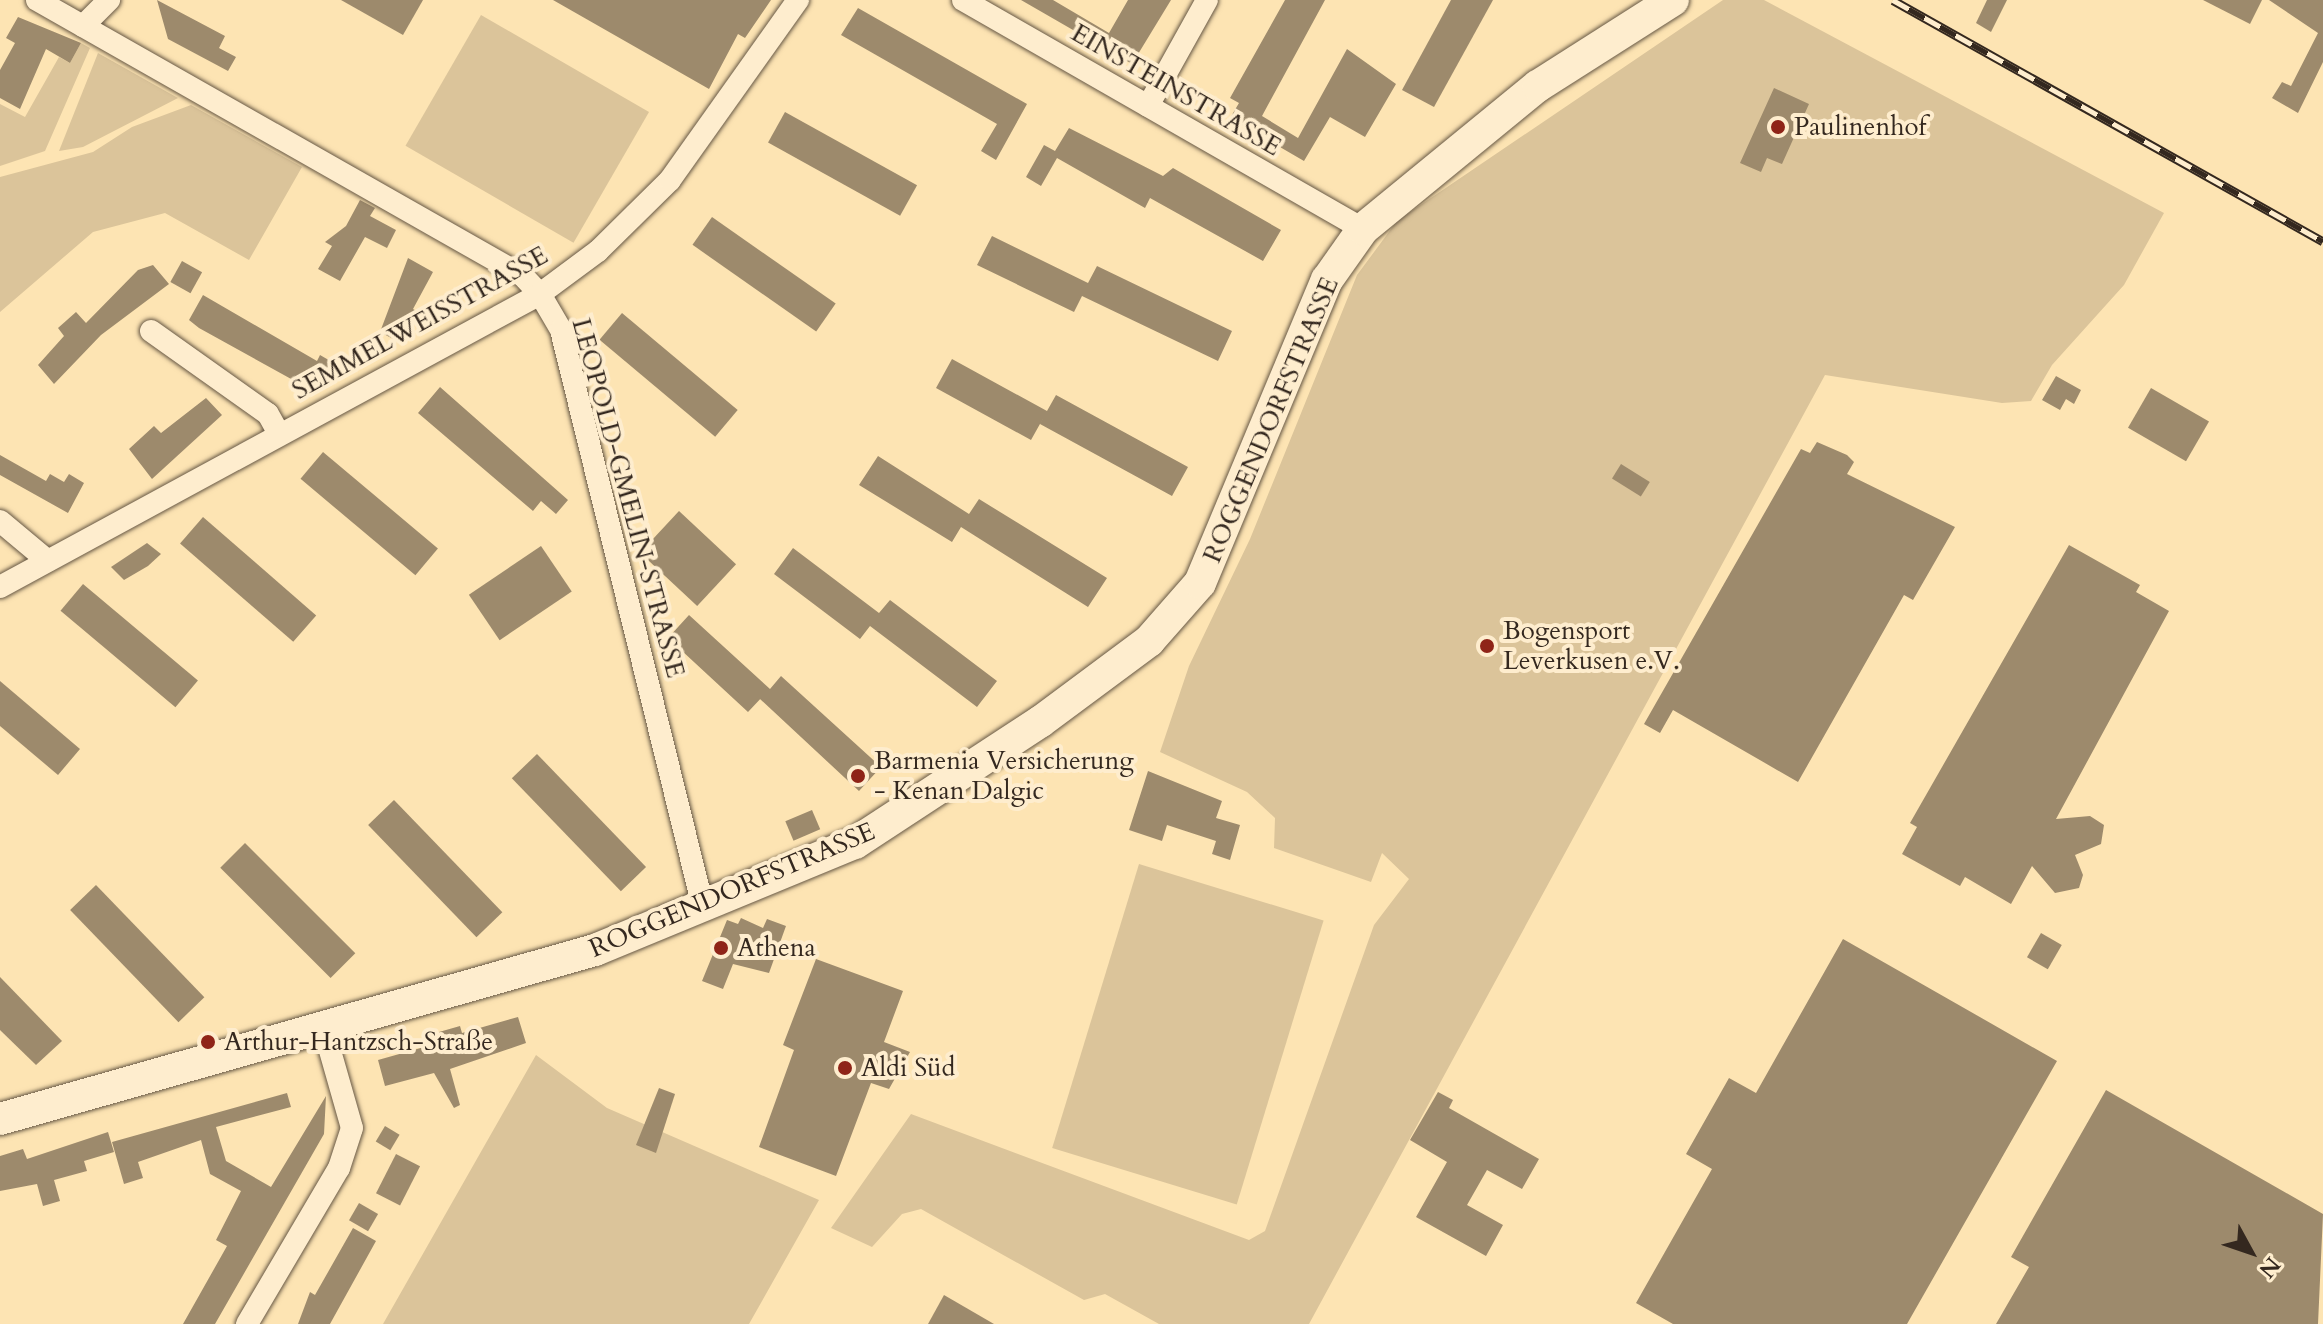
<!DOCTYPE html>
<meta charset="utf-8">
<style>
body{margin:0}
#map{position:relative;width:2323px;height:1324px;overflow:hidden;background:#fde4b3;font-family:Cardo,serif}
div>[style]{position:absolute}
.green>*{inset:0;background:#dbc49a;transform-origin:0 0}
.building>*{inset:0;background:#9d8a6c;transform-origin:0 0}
.roads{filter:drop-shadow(0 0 2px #665744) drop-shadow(0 0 2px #665744)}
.street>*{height:22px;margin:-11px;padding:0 11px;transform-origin:11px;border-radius:11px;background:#feedce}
.secondary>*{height:32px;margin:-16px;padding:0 16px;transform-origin:16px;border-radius:16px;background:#feedce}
.rail>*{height:9px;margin-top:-4.5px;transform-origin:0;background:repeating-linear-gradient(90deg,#feedce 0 18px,#34281f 0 36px);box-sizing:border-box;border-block:2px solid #34281f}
.dots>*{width:22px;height:22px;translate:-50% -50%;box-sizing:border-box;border:4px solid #feedce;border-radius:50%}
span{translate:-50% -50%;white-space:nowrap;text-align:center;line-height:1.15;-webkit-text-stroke:8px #feedce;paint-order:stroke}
.street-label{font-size:26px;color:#34281f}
.poi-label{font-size:26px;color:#34281f}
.left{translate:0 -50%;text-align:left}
.north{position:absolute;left:2211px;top:1212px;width:80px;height:80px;-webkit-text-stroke:6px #feedce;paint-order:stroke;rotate:130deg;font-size:22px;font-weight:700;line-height:32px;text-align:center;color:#34281f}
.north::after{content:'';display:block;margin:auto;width:28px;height:36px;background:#34281f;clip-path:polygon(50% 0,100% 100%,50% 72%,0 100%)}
</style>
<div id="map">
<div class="green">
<i style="clip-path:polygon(1723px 0,1764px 0,2164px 213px,2124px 285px,2052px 365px,2031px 401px,2002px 403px,1825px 375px,1309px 1324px,1159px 1324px,1105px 1294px,1084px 1300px,921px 1209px,902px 1214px,872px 1247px,831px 1228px,911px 1114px,1249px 1240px,1265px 1231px,1374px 925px,1409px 879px,1382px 853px,1371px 882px,1274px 848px,1275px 818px,1247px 792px,1160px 752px,1189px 666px,1250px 539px,1357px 275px,1397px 221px)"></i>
<i style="left:481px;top:15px;width:194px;height:151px;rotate:30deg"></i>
<i style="clip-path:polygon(81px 43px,90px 48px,45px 151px,0 166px,0 104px,25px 117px,59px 57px,70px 63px)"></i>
<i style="clip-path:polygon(98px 53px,178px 98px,83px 147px,59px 151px)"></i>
<i style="clip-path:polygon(191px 105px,302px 167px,249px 260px,165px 213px,93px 232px,0 312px,0 177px,93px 152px,132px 127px)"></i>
<i style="left:1139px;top:864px;width:193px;height:297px;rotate:17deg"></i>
<i style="clip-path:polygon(536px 1055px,607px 1108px,819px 1200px,749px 1324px,383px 1324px)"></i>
</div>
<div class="building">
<i style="clip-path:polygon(157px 0,225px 36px,219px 48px,236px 57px,228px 71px,168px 39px)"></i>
<i style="clip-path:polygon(341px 0,423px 0,403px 35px)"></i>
<i style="clip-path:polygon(553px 0,771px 0,745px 38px,738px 34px,709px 89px)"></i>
<i style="clip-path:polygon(1021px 0,1053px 0,1109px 33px,1128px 0,1171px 0,1132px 64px)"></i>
<i style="clip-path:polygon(1285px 0,1325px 0,1262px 116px,1298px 138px,1347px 49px,1396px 84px,1365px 137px,1330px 117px,1304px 161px,1230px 118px,1239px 103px,1230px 98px)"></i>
<i style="clip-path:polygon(1451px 0,1493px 0,1434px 107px,1402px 90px)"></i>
<i style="clip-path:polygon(1987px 0,2007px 0,1991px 32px,1976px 23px)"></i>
<i style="clip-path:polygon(2203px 0,2262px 0,2250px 24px)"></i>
<i style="clip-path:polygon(2269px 0,2323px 0,2323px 62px,2298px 113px,2272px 98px,2282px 82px,2291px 86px,2318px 33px)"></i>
<i style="clip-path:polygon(858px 8px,1027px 104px,996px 160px,981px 151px,997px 124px,841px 35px)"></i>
<i style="clip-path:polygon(18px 17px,81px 43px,70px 63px,46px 49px,20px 109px,0 98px,0 70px,15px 43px,6px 38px)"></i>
<i style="clip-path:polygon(1774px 88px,1809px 104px,1782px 164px,1767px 158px,1761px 172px,1740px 163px)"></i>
<i style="left:785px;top:112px;width:151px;height:35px;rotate:29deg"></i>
<i style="clip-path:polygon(1069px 128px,1163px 176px,1173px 168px,1281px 230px,1263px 261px,1150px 198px,1145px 208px,1057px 158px,1041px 186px,1026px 177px,1044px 145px,1055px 151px)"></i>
<i style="clip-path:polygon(360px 200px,375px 208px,370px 216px,396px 230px,387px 248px,365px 237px,340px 281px,318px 269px,332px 246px,325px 242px,346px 226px)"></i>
<i style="left:712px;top:217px;width:151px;height:34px;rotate:35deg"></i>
<i style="clip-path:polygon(992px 236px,1088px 283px,1097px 266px,1232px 331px,1218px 361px,1082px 296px,1074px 312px,977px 265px)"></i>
<i style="clip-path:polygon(408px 258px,433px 272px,413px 309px,418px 312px,395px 340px,380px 332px)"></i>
<i style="left:182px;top:261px;width:23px;height:24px;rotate:29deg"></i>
<i style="clip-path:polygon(153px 265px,169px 284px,101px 335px,54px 384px,38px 365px,64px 336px,58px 328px,76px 312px,86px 323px,138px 270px)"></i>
<i style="clip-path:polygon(203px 295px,317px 361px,320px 355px,339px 366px,330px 384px,310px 373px,302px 385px,199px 328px,189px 320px)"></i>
<i style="left:622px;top:313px;width:151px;height:35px;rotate:40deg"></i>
<i style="clip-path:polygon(952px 359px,1047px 411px,1056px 395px,1188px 467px,1172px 496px,1040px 424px,1045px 415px,1031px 440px,936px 388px)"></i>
<i style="clip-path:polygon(2056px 376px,2081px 390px,2074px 404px,2066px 399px,2060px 410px,2042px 400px)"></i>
<i style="clip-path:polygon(440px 387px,568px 500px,556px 514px,541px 501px,533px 511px,418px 413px)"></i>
<i style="left:2151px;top:388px;width:67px;height:46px;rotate:30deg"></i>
<i style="clip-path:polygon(206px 398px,222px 415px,152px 479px,129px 449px,154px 426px,161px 433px)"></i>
<i style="clip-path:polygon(1817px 442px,1847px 455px,1854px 462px,1847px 474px,1955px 527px,1913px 600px,1904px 595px,1798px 782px,1673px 710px,1660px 733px,1644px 724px,1801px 449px,1810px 453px)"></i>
<i style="left:323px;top:452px;width:150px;height:35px;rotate:40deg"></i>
<i style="clip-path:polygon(0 455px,46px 481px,50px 474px,64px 482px,69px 474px,84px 483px,68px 513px,0 475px)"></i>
<i style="clip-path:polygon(878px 456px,969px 514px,979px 499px,1107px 578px,1088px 607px,961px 527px,952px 542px,859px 485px)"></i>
<i style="left:1621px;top:464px;width:34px;height:17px;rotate:32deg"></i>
<i style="left:679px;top:511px;width:78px;height:57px;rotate:43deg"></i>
<i style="left:203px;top:517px;width:150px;height:35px;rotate:41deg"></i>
<i style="clip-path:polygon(147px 543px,161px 554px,148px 566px,124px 580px,111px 567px)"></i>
<i style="clip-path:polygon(2069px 545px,2140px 585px,2136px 592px,2169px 611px,2056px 819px,2090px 816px,2104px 825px,2101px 844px,2075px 855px,2083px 875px,2079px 888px,2055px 893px,2032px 866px,2011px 904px,1965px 877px,1960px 886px,1902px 854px,1917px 827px,1910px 823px)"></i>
<i style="left:541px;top:546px;width:55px;height:87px;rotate:56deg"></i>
<i style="clip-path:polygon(793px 548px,879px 613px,890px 600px,997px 681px,977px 707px,870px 626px,860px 639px,774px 574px)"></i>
<i style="left:83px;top:584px;width:150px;height:35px;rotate:40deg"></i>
<i style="clip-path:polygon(689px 615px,770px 689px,781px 676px,881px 767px,859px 791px,760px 699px,764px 695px,748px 712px,668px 638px)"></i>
<i style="clip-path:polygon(0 681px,80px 749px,58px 775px,0 726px)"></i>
<i style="left:537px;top:754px;width:157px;height:35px;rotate:46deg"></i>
<i style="clip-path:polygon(1148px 771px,1222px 801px,1216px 818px,1240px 825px,1230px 860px,1212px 854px,1216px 841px,1167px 825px,1162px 841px,1129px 830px)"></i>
<i style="left:394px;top:800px;width:156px;height:36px;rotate:46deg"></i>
<i style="left:812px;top:810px;width:21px;height:29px;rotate:67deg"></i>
<i style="left:245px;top:843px;width:156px;height:35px;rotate:45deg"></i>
<i style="left:96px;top:885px;width:156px;height:36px;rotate:46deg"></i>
<i style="clip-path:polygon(741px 918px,763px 928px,767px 919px,786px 926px,769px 973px,733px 964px,723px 989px,702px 981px,727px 920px,738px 924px)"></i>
<i style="left:2041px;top:933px;width:24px;height:28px;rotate:30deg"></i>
<i style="clip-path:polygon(1843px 939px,2057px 1061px,1907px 1324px,1673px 1324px,1636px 1303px,1712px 1169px,1686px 1154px,1729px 1078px,1756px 1093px)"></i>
<i style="clip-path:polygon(816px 959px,903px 991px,884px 1042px,910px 1052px,889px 1089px,871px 1083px,836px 1176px,759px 1147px,794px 1050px,783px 1045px)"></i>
<i style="clip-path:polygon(0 977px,62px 1041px,36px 1065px,0 1030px)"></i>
<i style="clip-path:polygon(518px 1017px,526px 1043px,450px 1069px,460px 1105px,454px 1108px,434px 1073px,385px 1086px,378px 1060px,442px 1042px,439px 1032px,460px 1026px,462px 1033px)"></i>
<i style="clip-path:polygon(659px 1088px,675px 1094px,656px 1153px,636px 1145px)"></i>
<i style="clip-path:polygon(2106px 1090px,2323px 1214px,2318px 1324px,1996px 1324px,2029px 1267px,2011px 1257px)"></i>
<i style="clip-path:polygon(1438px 1092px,1453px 1100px,1449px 1108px,1539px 1159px,1522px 1189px,1487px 1170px,1467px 1205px,1503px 1225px,1486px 1256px,1416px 1217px,1447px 1162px,1410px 1140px)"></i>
<i style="clip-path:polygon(287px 1093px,291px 1107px,216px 1127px,226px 1161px,271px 1187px,326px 1096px,324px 1134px,215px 1324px,183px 1324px,227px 1246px,216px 1240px,241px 1191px,210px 1174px,201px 1140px,138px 1162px,143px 1178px,124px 1184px,112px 1142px)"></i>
<i style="left:385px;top:1126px;width:17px;height:18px;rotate:31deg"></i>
<i style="clip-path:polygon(108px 1132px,114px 1152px,84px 1161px,87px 1171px,54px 1180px,60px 1201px,43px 1206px,37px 1184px,0 1191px,0 1156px,23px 1149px,27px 1159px)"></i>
<i style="left:396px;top:1154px;width:27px;height:44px;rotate:27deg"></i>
<i style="left:359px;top:1203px;width:22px;height:20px;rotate:30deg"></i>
<i style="clip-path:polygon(353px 1228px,376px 1241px,330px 1324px,298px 1324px,310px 1292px,315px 1295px)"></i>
<i style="clip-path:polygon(944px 1295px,994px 1324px,928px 1324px)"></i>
</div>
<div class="roads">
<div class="street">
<i style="left:37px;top:0;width:559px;rotate:29.59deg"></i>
<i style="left:523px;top:276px;width:25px;rotate:47deg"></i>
<i style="left:540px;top:294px;width:42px;rotate:59.7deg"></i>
<i style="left:561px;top:330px;width:594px;rotate:76.17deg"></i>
<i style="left:963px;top:0;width:461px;rotate:29.8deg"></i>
<i style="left:83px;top:26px;width:37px;rotate:-45deg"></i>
<i style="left:1148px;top:106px;width:121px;rotate:-60.9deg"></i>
<i style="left:151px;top:331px;width:143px;rotate:35.4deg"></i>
<i style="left:268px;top:414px;width:23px;rotate:61deg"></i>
<i style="left:0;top:521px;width:62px;rotate:39.8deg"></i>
<i style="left:0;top:587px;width:614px;rotate:-28.48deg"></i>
<i style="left:540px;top:294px;width:72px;rotate:-36.6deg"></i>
<i style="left:598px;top:251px;width:101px;rotate:-44.6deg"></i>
<i style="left:670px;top:180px;width:221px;rotate:-54.6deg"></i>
<i style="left:247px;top:1324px;width:181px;rotate:-59.5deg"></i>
<i style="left:339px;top:1168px;width:42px;rotate:-72deg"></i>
<i style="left:352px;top:1128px;width:106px;rotate:-105.9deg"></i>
</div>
<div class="secondary">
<i style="left:0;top:1119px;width:619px;rotate:-15.86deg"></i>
<i style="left:595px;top:950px;width:281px;rotate:-22.4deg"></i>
<i style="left:855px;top:843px;width:221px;rotate:-33.2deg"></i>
<i style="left:1040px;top:722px;width:136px;rotate:-36.6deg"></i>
<i style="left:1149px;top:641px;width:77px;rotate:-48.7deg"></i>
<i style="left:1200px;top:583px;width:329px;rotate:-67.3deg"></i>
<i style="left:1327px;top:280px;width:62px;rotate:-54.8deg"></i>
<i style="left:1363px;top:229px;width:226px;rotate:-39.3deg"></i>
<i style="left:1538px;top:86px;width:160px;rotate:-32.5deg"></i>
</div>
</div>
<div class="rail">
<i style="left:1893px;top:0;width:493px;rotate:29.3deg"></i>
</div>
<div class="dots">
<i style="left:1778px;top:127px;background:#8f2418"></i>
<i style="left:1487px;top:646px;background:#8f2418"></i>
<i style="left:858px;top:776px;background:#8f2418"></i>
<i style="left:721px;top:948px;background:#8f2418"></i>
<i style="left:208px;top:1042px;background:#8f2418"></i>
<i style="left:845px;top:1068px;background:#8f2418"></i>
</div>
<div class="street-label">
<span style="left:1176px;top:90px;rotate:30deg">EINSTEINSTRASSE</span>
<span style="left:420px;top:323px;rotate:-29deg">SEMMELWEISSTRASSE</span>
<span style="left:1271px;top:420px;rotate:-67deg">ROGGENDORFSTRASSE</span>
<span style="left:628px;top:498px;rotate:75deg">LEOPOLD-GMELIN-STRASSE</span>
<span style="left:732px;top:890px;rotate:-23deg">ROGGENDORFSTRASSE</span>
</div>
<div class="poi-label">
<span class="left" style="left:1794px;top:127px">Paulinenhof</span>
<span class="left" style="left:1503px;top:646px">Bogensport<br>Leverkusen e.V.</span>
<span class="left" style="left:874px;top:776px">Barmenia Versicherung<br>- Kenan Dalgic</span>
<span class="left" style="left:737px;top:948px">Athena</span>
<span class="left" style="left:224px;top:1042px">Arthur-Hantzsch-Straße</span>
<span class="left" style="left:861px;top:1068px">Aldi Süd</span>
</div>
<div class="north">N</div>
</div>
